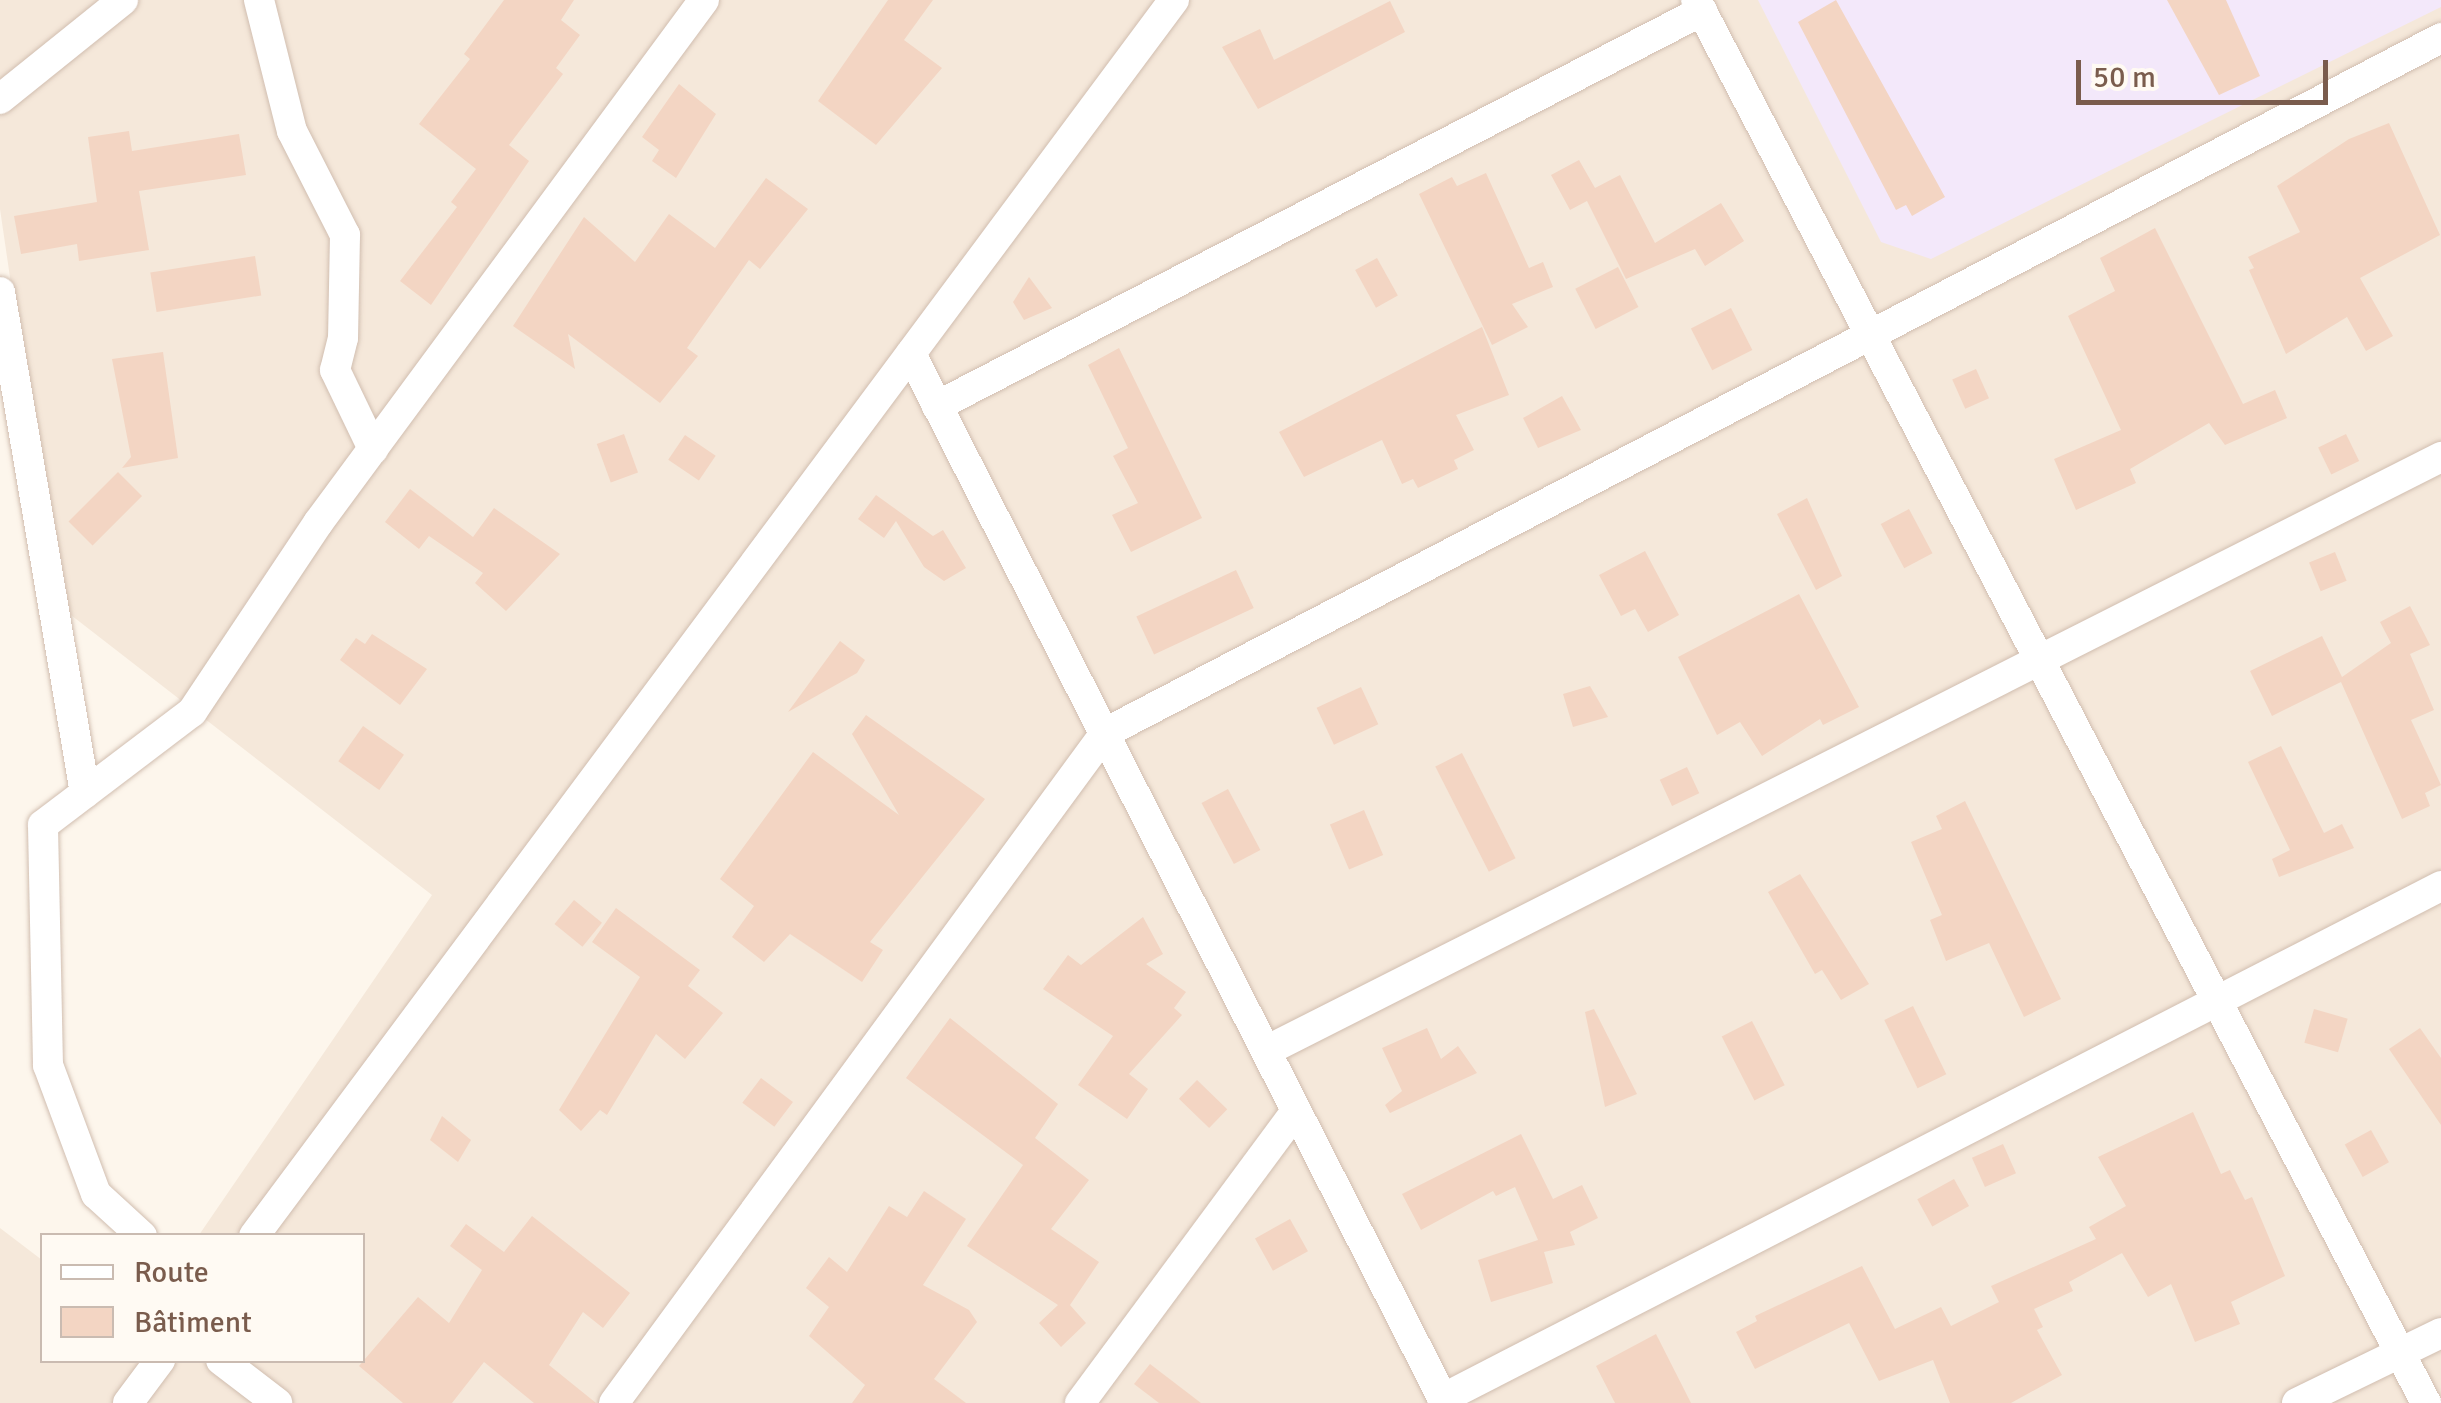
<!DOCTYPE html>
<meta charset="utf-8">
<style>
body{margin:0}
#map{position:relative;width:2441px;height:1403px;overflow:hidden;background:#fdf6ec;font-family:Signika,sans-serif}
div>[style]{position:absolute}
.residential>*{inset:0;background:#f5e8da}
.education>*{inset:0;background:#f3e8fa}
.building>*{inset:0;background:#f3d5c3;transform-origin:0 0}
.roads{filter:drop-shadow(0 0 2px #d1beb0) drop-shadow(0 0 2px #d1beb0)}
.street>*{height:30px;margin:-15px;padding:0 15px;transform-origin:15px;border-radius:15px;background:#fff}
span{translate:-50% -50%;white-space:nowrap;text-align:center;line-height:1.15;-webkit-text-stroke:10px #fffaf3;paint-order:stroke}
.legend{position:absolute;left:40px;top:1233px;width:325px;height:130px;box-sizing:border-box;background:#fffaf3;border:2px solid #cabbb1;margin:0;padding:12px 18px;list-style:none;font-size:30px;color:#7a5c4d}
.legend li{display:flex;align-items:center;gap:20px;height:50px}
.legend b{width:50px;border:2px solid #cabbb1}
.scale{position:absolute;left:2076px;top:60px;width:252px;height:45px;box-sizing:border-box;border:5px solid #7a5c4d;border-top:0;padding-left:12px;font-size:30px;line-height:35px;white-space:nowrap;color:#7a5c4d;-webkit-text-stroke:8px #fffaf3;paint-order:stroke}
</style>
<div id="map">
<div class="residential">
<i style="clip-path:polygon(0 0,2441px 0,2441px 1403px,0 1403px,0 1228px,42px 1260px,42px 1360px,362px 1360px,362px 1236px,199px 1235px,432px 895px,58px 605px,0 209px)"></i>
</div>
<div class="education">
<i style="clip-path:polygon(1758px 0,2441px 0,2441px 7px,1931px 259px,1881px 242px)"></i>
</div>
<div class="building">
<i style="clip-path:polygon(504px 0,574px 0,561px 20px,580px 35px,556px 68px,563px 74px,509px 145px,529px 161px,431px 305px,400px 281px,457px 207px,451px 202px,476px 169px,419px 124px,470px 59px,464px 54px)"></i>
<i style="clip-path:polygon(888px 0,933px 0,904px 40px,942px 68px,876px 145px,818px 101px)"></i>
<i style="clip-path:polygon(1836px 0,1945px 197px,1912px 216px,1906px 205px,1896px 210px,1798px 22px)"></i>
<i style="clip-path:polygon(2167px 0,2226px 0,2260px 76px,2219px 95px)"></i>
<i style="clip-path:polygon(1390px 1px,1405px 32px,1258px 109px,1222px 47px,1260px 29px,1274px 60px)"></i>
<i style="clip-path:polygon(679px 84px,716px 114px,676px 178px,652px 161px,659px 150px,642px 137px)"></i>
<i style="clip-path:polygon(2389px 123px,2440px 235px,2360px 278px,2393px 336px,2366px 351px,2347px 317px,2286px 354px,2249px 270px,2254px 268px,2248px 257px,2300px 232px,2277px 186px,2349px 139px)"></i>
<i style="clip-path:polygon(129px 131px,132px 151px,239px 134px,246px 175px,139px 191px,149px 250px,79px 261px,77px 244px,21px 254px,14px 216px,97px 202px,88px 137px)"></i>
<i style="clip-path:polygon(1579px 160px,1595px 188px,1620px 175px,1655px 243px,1721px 203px,1744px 241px,1705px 266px,1695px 249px,1626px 279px,1587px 201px,1570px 210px,1551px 175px)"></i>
<i style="clip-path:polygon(1486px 173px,1529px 268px,1543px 262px,1553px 287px,1512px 304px,1528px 327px,1492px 345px,1419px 194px,1452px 177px,1457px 186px)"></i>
<i style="clip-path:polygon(766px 178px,808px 209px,760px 269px,749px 260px,687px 348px,698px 356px,660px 403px,568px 334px,575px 369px,513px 326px,584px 217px,635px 262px,669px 214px,715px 248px)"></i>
<i style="clip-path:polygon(2155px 228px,2243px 404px,2275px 390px,2287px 418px,2225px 445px,2209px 423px,2130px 469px,2136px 483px,2076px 510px,2054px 459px,2121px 430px,2068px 316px,2115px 291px,2100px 258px)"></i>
<i style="left:255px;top:256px;width:40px;height:106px;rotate:81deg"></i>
<i style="left:1377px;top:258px;width:43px;height:25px;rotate:61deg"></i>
<i style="left:1618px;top:267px;width:45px;height:48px;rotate:63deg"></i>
<i style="clip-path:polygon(1029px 277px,1052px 308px,1024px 320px,1013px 302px)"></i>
<i style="left:1731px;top:308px;width:47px;height:45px;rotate:63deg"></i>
<i style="clip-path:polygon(1482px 327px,1509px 395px,1456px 415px,1474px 450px,1454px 460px,1458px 469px,1418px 488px,1413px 479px,1402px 484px,1382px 440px,1304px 477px,1279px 432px)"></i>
<i style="clip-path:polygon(1119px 348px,1202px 518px,1131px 552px,1112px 515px,1138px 503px,1113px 456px,1128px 448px,1088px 365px)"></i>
<i style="clip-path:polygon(163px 352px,178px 458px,122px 468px,131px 457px,112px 359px)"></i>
<i style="left:1976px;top:369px;width:32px;height:26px;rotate:66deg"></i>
<i style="clip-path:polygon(1562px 396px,1581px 430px,1538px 448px,1523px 418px)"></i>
<i style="left:624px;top:434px;width:41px;height:29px;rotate:70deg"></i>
<i style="left:2346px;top:434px;width:30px;height:31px;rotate:64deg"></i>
<i style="left:685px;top:435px;width:37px;height:30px;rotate:34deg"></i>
<i style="left:118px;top:472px;width:34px;height:70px;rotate:45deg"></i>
<i style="clip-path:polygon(410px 489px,473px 537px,494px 508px,560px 554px,506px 611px,475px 583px,483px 573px,429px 536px,419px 549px,385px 522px)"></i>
<i style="clip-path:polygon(876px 495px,933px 536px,943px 530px,966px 568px,944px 581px,924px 567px,896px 521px,884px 538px,858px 519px)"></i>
<i style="clip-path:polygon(1807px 498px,1842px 576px,1816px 590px,1777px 514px)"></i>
<i style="left:1909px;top:509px;width:50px;height:32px;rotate:62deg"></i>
<i style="clip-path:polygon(1645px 551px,1679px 615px,1648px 632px,1635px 609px,1621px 616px,1599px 575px)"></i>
<i style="left:2335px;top:552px;width:31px;height:28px;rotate:68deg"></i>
<i style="left:1236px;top:570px;width:42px;height:110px;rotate:65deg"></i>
<i style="clip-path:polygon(1799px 594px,1859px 707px,1823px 725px,1820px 719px,1762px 756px,1740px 722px,1717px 735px,1678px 657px)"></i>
<i style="clip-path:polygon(2410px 606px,2430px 645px,2410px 654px,2434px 710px,2411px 720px,2441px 785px,2425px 793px,2430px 806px,2402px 819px,2341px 682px,2272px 716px,2250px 671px,2322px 636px,2342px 677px,2391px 643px,2380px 622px)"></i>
<i style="clip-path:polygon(372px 634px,427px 669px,400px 705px,340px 660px,356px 638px,365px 644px)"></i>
<i style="clip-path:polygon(840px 641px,865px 660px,857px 673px,788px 712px)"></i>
<i style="clip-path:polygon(1590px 686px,1608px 717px,1573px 727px,1563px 694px)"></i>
<i style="left:1361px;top:687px;width:41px;height:49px;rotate:65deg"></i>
<i style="clip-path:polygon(866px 715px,985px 799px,870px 942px,883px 950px,862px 982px,790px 934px,764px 962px,732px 937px,754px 906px,720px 879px,813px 752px,899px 815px,852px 734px)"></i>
<i style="left:363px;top:726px;width:50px;height:43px;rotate:35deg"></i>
<i style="clip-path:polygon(2281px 746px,2324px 833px,2342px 824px,2354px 848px,2279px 877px,2272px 859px,2290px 850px,2248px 762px)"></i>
<i style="left:1462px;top:753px;width:118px;height:30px;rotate:63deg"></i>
<i style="left:1687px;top:767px;width:29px;height:30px;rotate:65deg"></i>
<i style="left:1228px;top:789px;width:69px;height:30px;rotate:62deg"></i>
<i style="clip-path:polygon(1965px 801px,2061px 999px,2024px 1017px,1989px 943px,1946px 961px,1930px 920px,1942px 915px,1911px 842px,1942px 829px,1936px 816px)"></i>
<i style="left:1364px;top:810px;width:49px;height:37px;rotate:67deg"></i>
<i style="clip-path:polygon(1800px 874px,1869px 984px,1841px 1000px,1822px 970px,1815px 974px,1768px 892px)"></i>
<i style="left:574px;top:900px;width:36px;height:31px;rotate:39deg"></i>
<i style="clip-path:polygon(616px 908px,700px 970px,688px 986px,723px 1013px,685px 1059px,656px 1034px,607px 1115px,600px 1110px,581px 1131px,559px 1110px,640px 977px,592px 942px)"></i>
<i style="clip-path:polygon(1143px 917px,1163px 954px,1146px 964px,1186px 992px,1174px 1008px,1182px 1015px,1129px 1074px,1148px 1089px,1127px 1119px,1078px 1085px,1113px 1036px,1043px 989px,1068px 955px,1081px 965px)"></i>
<i style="left:1913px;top:1006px;width:76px;height:32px;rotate:64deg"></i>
<i style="clip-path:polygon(1594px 1009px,1637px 1094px,1605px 1107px,1585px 1012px)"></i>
<i style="left:2314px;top:1009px;width:35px;height:35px;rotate:16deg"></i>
<i style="clip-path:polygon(950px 1018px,1058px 1104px,1035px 1138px,1089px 1180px,1051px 1229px,1099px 1262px,1070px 1305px,1086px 1323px,1061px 1347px,1039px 1323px,1058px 1305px,967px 1246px,1023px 1165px,906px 1078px)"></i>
<i style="left:1752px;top:1021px;width:72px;height:34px;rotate:63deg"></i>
<i style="clip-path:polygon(1427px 1028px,1441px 1059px,1458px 1046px,1477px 1073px,1390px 1113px,1385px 1105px,1402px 1091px,1382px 1048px)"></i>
<i style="clip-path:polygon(2420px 1028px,2441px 1058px,2441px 1125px,2389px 1049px)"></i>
<i style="left:761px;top:1078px;width:40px;height:31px;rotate:37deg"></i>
<i style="left:1197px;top:1080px;width:42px;height:26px;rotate:44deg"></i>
<i style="clip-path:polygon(2193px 1112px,2221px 1174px,2230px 1170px,2245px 1200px,2252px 1197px,2285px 1276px,2231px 1302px,2240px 1324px,2195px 1342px,2171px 1284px,2148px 1297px,2122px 1253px,2069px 1282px,2073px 1291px,2034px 1309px,2043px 1327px,2037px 1330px,2062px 1375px,2011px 1403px,1950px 1403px,1933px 1360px,1879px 1381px,1849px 1323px,1755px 1369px,1736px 1332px,1757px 1321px,1755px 1316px,1862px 1266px,1895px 1329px,1941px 1307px,1951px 1326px,1999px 1302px,1991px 1286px,2096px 1239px,2089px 1227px,2126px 1206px,2098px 1157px)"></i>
<i style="clip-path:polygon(442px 1116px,471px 1140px,458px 1162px,430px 1140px)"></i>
<i style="left:2371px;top:1130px;width:37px;height:30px;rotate:61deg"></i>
<i style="clip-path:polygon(1521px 1134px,1553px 1199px,1582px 1185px,1598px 1218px,1570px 1232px,1575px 1245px,1544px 1252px,1553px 1283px,1491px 1302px,1478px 1260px,1538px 1240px,1515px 1187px,1496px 1196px,1493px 1191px,1421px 1230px,1402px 1194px)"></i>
<i style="left:2003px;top:1144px;width:32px;height:34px;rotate:66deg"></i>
<i style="left:1954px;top:1179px;width:31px;height:42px;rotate:61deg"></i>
<i style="clip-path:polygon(924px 1191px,966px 1219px,923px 1285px,969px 1310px,977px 1322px,934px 1379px,966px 1403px,852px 1403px,865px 1385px,809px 1336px,829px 1307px,806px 1288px,829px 1257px,847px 1272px,889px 1206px,907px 1217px)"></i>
<i style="clip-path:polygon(532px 1216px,630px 1293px,603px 1328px,583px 1312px,549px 1365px,596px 1403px,534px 1403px,484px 1362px,452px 1403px,403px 1403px,359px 1366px,418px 1297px,449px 1323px,482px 1270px,450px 1246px,466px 1224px,504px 1252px)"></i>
<i style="left:1290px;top:1219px;width:37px;height:40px;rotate:61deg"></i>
<i style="clip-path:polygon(1656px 1334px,1691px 1403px,1615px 1403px,1596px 1366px)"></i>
<i style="clip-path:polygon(1150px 1364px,1201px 1403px,1159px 1403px,1134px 1384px)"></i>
</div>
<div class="roads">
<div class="street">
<i style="left:259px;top:0;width:135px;rotate:75.9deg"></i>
<i style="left:292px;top:131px;width:117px;rotate:63deg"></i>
<i style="left:345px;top:235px;width:103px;rotate:91.1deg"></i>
<i style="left:343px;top:338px;width:33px;rotate:104deg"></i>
<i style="left:335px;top:370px;width:88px;rotate:64.3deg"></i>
<i style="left:1696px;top:0;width:1582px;rotate:62.51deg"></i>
<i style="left:0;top:99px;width:158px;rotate:-38.8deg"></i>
<i style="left:0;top:292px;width:508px;rotate:80.37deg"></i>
<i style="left:911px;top:354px;width:1177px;rotate:63.02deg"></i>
<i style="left:937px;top:406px;width:861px;rotate:-27.31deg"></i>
<i style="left:1266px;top:1051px;width:1317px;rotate:-26.82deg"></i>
<i style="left:142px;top:1236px;width:62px;rotate:-137.6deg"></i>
<i style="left:96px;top:1194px;width:138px;rotate:-110.4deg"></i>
<i style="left:48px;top:1065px;width:240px;rotate:-91.2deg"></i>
<i style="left:43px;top:825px;width:187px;rotate:-37.2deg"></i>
<i style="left:192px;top:712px;width:227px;rotate:-56.3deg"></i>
<i style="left:318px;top:523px;width:650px;rotate:-53.57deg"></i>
<i style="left:254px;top:1236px;width:1541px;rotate:-53.34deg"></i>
<i style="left:221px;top:1360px;width:71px;rotate:37.5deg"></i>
<i style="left:1442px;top:1399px;width:1123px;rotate:-27.18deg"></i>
<i style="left:128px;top:1403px;width:54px;rotate:-53.3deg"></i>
<i style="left:614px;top:1403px;width:831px;rotate:-53.76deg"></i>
<i style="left:1105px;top:733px;width:1506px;rotate:-27.48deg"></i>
<i style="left:1080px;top:1403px;width:363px;rotate:-53.5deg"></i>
<i style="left:2297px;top:1403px;width:160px;rotate:-25.9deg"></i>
</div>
</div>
<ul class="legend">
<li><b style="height:12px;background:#fff"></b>Route</li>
<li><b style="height:28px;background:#f3d5c3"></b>Bâtiment</li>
</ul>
<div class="scale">50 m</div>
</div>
